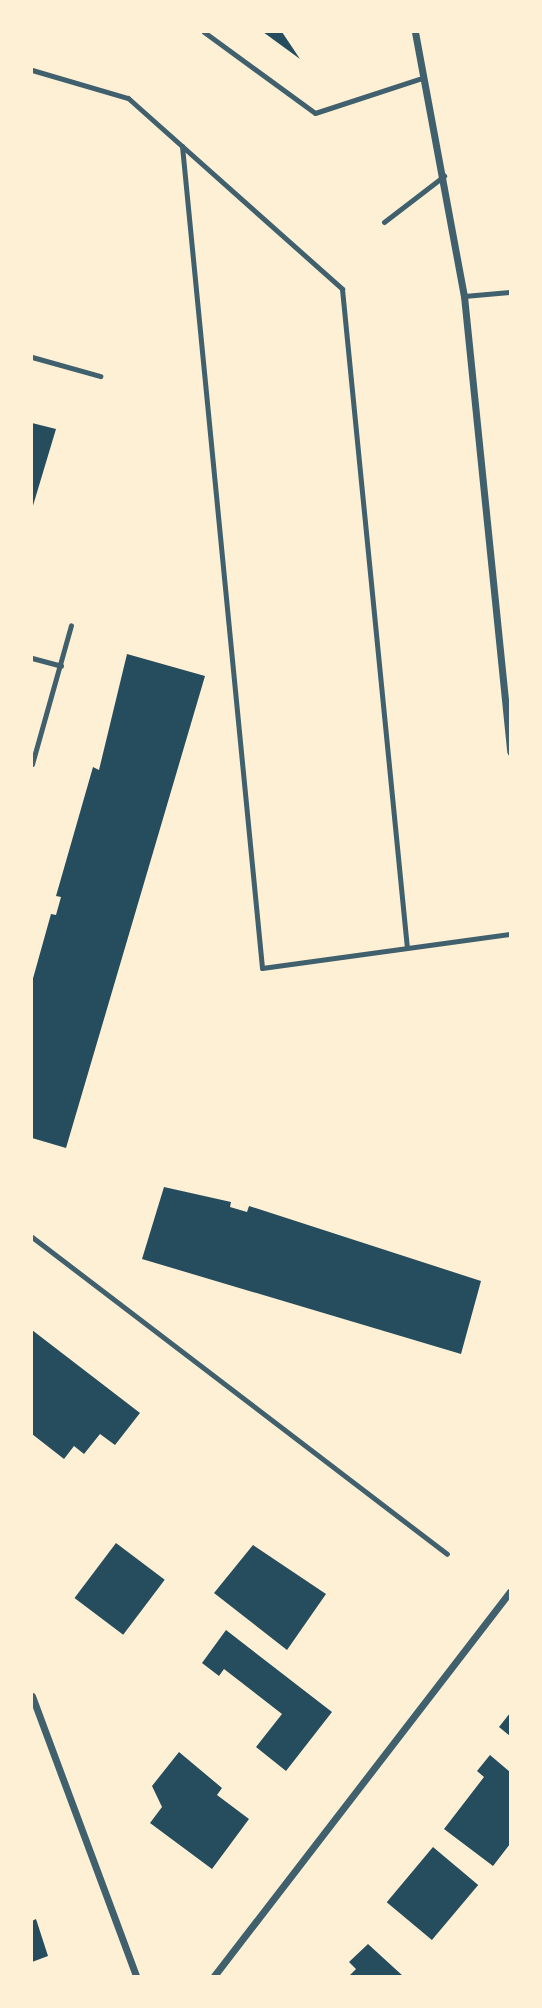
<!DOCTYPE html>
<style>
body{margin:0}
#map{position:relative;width:542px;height:2008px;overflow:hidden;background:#fdf0d5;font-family:"Nunito Sans",sans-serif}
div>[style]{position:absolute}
.building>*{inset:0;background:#264d5e;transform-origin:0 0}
.service>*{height:5px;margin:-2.5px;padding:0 2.5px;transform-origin:2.5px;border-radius:2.5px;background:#3f606c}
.minor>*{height:7px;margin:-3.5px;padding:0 3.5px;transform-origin:3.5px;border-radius:3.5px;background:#3f606c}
span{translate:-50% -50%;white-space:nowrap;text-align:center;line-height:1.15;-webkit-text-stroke:6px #fdf0d5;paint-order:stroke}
.frame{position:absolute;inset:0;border:33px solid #fdf0d5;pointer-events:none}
</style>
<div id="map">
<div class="building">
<i style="clip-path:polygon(263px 32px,282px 32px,300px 59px)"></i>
<i style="clip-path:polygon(32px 423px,56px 429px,32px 509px)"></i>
<i style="clip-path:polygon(127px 654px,205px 676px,66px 1148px,32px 1138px,32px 982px,51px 914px,56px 915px,61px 897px,56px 896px,93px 767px,99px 770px)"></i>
<i style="clip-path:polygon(164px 1187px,231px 1202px,230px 1207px,247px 1212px,249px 1206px,481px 1281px,461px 1354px,142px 1259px)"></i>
<i style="clip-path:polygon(32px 1330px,140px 1413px,115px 1445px,100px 1434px,84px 1454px,74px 1446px,64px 1459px,32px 1434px)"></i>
<i style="left:116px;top:1543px;width:61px;height:69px;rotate:37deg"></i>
<i style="clip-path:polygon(253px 1545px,326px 1594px,287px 1650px,214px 1593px)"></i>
<i style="clip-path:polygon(226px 1630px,332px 1712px,286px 1771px,256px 1747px,282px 1714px,224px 1669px,219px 1676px,202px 1663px)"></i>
<i style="clip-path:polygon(510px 1713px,510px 1736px,499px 1727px)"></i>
<i style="clip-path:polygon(179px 1752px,222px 1788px,217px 1795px,249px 1819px,212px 1869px,150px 1823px,162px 1807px,152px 1786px)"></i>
<i style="clip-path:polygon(490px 1755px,510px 1772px,510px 1844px,493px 1866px,444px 1829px,484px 1777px,477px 1771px)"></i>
<i style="left:433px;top:1847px;width:59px;height:72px;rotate:40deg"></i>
<i style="clip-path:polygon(36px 1919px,48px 1956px,32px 1962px,32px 1921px)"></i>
<i style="clip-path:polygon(368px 1944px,403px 1976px,349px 1976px,356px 1969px,349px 1962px)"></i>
</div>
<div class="service">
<i style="left:204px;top:32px;width:137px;rotate:36.1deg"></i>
<i style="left:315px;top:113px;width:113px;rotate:-18.1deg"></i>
<i style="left:32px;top:70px;width:100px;rotate:16.3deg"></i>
<i style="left:128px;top:98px;width:287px;rotate:41.7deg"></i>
<i style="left:342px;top:289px;width:662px;rotate:84.37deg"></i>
<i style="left:182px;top:146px;width:826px;rotate:84.44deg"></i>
<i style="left:262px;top:968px;width:250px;rotate:-7.8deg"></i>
<i style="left:384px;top:222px;width:76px;rotate:-37.5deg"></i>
<i style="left:464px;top:296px;width:46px;rotate:-5deg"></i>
<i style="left:32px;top:357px;width:71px;rotate:15.6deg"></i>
<i style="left:32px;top:658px;width:30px;rotate:15deg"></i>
<i style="left:32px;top:764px;width:144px;rotate:-74.3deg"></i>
<i style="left:32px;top:1237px;width:522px;rotate:37.37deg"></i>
</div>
<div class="minor">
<i style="left:415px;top:32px;width:269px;rotate:79.5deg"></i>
<i style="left:464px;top:296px;width:458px;rotate:84.2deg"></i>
<i style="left:32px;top:1696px;width:299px;rotate:69.6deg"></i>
<i style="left:214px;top:1976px;width:485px;rotate:-52.4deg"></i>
</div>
<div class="frame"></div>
</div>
